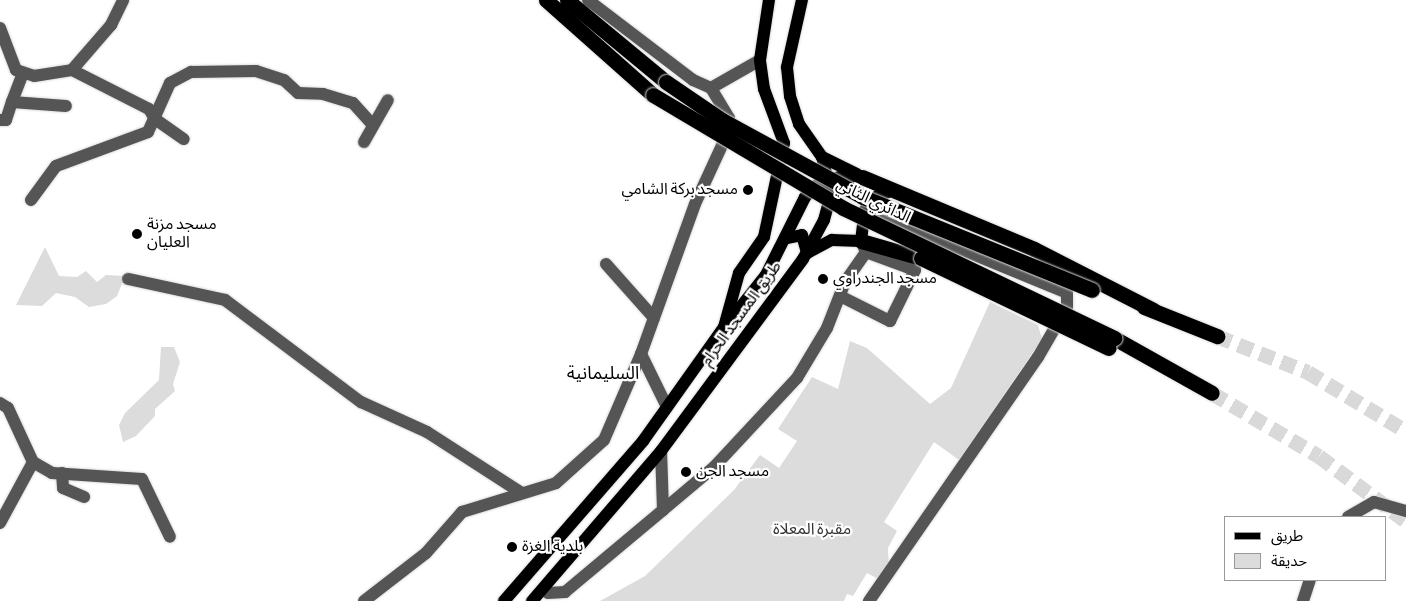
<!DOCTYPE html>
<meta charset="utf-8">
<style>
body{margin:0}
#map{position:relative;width:1406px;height:601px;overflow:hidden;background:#fff;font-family:"Sofia Sans Condensed","Noto Sans Arabic",sans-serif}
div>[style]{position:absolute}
.green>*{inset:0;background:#dcdcdc}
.highway-tunnel>*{height:15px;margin-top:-7.5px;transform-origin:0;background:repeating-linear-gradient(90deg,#d9d9d9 0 15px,transparent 0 23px)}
.roads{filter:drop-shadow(0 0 1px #dbdbdb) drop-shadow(0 0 1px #dbdbdb)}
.minor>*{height:12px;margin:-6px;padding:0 6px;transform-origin:6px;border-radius:6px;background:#555}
.major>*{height:12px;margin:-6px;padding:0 6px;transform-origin:6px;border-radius:6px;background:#000}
.highway>*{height:15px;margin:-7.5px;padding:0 7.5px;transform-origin:7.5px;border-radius:7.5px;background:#000}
.bridges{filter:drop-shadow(0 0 1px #dbdbdb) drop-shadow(0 0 1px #dbdbdb)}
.highway-bridge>*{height:15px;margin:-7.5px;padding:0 7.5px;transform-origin:7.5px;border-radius:7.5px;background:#000}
.dots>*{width:14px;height:14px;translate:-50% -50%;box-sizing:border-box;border:2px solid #fff;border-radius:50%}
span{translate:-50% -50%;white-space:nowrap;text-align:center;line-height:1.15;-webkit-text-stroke:4.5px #fff;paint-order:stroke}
.poi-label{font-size:16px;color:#000}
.right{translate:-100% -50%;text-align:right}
.left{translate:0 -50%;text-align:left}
.street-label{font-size:16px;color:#000}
.park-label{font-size:16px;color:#333}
.neighbourhood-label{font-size:18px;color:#000}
.legend{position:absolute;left:1224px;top:516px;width:162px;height:65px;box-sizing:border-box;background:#fff;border:1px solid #999;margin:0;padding:6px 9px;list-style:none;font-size:15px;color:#000}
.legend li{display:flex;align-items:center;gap:10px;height:25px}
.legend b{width:25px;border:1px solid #999}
</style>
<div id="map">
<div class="green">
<i style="clip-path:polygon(45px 247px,59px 276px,77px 277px,86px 271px,97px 282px,106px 275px,125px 276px,117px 296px,106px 304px,89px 307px,75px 297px,56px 293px,42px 306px,16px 305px)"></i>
<i style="clip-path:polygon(990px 302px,1038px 325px,1042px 339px,959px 460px,934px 442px,884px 522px,897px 531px,888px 548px,889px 569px,880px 580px,867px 573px,853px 596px,847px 594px,844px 601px,600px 601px,645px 576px,734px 490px,760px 455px,779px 468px,797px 441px,778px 429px,812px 377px,838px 389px,850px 341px,867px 348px,930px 404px,951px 388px)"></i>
<i style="clip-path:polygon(161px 347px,174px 347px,180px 362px,173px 384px,175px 391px,155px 409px,155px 416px,136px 436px,123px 442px,119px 425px,125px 413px,159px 380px)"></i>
</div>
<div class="highway-tunnel">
<i style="left:1217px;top:336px;width:98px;rotate:21.6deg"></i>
<i style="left:1308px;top:372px;width:114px;rotate:31deg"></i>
<i style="left:1212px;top:393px;width:124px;rotate:30.5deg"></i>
<i style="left:1319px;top:456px;width:109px;rotate:36.8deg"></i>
</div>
<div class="roads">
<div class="minor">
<i style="left:588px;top:0;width:132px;rotate:37.3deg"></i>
<i style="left:693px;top:80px;width:20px;rotate:24deg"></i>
<i style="left:711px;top:88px;width:56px;rotate:-29.7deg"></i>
<i style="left:0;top:28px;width:45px;rotate:69.1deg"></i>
<i style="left:16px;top:70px;width:19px;rotate:18deg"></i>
<i style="left:34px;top:76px;width:38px;rotate:-9deg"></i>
<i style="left:72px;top:70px;width:86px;rotate:26.9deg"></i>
<i style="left:149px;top:109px;width:12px;rotate:59deg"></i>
<i style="left:155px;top:119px;width:35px;rotate:35deg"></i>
<i style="left:72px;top:70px;width:60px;rotate:-49.1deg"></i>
<i style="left:111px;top:25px;width:28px;rotate:-64deg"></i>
<i style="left:23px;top:73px;width:31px;rotate:111deg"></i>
<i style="left:12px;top:102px;width:54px;rotate:4.2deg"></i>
<i style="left:0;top:120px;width:6px"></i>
<i style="left:6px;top:120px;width:19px;rotate:-72deg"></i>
<i style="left:364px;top:142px;width:48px;rotate:-60.3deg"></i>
<i style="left:31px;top:200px;width:42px;rotate:-53.7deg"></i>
<i style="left:56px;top:166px;width:98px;rotate:-20.3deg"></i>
<i style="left:148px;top:132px;width:54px;rotate:-65.8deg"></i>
<i style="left:170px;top:83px;width:24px;rotate:-28deg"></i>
<i style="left:191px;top:72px;width:65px;rotate:-0.9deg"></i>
<i style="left:256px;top:71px;width:29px;rotate:18deg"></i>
<i style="left:284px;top:80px;width:19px;rotate:43deg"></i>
<i style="left:298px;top:93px;width:25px;rotate:2deg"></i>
<i style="left:323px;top:94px;width:31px;rotate:17deg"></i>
<i style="left:353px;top:103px;width:30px;rotate:48deg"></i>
<i style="left:865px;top:210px;width:218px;rotate:22.3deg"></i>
<i style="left:1067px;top:293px;width:14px;rotate:90deg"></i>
<i style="left:1067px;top:307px;width:58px;rotate:120.1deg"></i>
<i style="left:1038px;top:357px;width:297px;rotate:124.7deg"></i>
<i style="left:606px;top:264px;width:72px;rotate:48.4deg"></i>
<i style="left:128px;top:279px;width:99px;rotate:12.2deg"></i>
<i style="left:225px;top:300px;width:170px;rotate:36.9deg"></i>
<i style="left:361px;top:402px;width:72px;rotate:24.4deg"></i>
<i style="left:427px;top:432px;width:111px;rotate:32.8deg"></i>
<i style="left:840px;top:296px;width:56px;rotate:26.6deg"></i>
<i style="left:890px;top:321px;width:57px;rotate:-63.9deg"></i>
<i style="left:915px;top:270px;width:52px;rotate:-159.8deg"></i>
<i style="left:641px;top:354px;width:59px;rotate:63.9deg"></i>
<i style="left:0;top:403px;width:9px;rotate:32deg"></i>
<i style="left:8px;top:408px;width:60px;rotate:65.2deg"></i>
<i style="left:33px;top:462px;width:22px;rotate:30deg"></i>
<i style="left:52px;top:473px;width:90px;rotate:3.8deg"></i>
<i style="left:142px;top:479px;width:64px;rotate:64.2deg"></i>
<i style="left:62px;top:473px;width:15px;rotate:86deg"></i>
<i style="left:63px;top:488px;width:23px;rotate:23deg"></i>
<i style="left:663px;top:510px;width:67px;rotate:-40.1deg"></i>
<i style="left:714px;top:467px;width:122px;rotate:-47deg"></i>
<i style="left:797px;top:378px;width:58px;rotate:-59deg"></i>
<i style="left:827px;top:328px;width:49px;rotate:-68.6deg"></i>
<i style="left:845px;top:282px;width:37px;rotate:-55deg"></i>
<i style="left:866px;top:252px;width:12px;rotate:-114deg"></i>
<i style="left:1348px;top:517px;width:30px;rotate:-30deg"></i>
<i style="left:1374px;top:502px;width:33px;rotate:16deg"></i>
<i style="left:0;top:523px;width:69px;rotate:-61.6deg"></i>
<i style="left:548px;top:593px;width:17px;rotate:-3deg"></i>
<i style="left:565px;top:592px;width:128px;rotate:-39.9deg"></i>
<i style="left:663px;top:510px;width:59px;rotate:-91.9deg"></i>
<i style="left:364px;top:601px;width:78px;rotate:-37.7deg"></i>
<i style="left:426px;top:553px;width:55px;rotate:-48.7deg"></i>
<i style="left:462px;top:512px;width:98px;rotate:-17.1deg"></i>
<i style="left:556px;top:483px;width:64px;rotate:-41.9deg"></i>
<i style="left:604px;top:440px;width:94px;rotate:-66.7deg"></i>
<i style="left:641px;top:354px;width:159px;rotate:-70.2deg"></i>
<i style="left:695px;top:204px;width:81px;rotate:-65.3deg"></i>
<i style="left:729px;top:130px;width:12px;rotate:-90deg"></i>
<i style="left:729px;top:118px;width:35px;rotate:-121deg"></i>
<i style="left:1303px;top:601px;width:22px;rotate:-72deg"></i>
</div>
<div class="major">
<i style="left:822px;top:157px;width:39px;rotate:26deg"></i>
<i style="left:788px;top:238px;width:14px;rotate:-12deg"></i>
<i style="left:802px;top:235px;width:19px;rotate:74deg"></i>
<i style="left:809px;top:252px;width:26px;rotate:-28deg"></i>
<i style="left:832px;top:240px;width:29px;rotate:2deg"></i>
<i style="left:861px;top:241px;width:31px;rotate:-83deg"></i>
<i style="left:865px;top:210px;width:17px;rotate:-50deg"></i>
<i style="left:876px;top:197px;width:18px;rotate:-22deg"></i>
<i style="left:727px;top:324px;width:63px;rotate:-51.5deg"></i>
<i style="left:766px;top:275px;width:87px;rotate:-63.4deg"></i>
<i style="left:805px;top:197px;width:17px;rotate:-45deg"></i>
<i style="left:817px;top:185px;width:27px;rotate:-20deg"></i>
<i style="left:842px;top:176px;width:20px;rotate:3deg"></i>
<i style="left:504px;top:601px;width:212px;rotate:-49deg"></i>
<i style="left:643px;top:441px;width:140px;rotate:-54.6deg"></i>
<i style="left:724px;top:327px;width:56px;rotate:-74.5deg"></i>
<i style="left:739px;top:273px;width:44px;rotate:-55.2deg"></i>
<i style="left:764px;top:237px;width:96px;rotate:-78deg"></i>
<i style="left:784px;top:143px;width:58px;rotate:-110.3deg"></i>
<i style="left:764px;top:89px;width:29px;rotate:-98deg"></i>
<i style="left:760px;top:60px;width:61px;rotate:-81.5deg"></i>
<i style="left:532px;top:601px;width:198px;rotate:-49.3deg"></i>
<i style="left:661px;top:451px;width:239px;rotate:-53.5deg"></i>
<i style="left:803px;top:259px;width:44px;rotate:-61.7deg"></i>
<i style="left:824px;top:220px;width:28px;rotate:-75deg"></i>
<i style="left:831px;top:193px;width:37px;rotate:-104deg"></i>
<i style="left:822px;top:157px;width:40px;rotate:-124.9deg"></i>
<i style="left:799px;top:124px;width:29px;rotate:-108deg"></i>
<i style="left:790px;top:96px;width:29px;rotate:-96deg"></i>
<i style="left:787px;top:67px;width:69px;rotate:-77.4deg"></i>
</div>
<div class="highway">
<i style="left:546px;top:0;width:143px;rotate:41.6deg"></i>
<i style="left:567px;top:0;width:129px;rotate:39.6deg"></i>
<i style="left:862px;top:177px;width:186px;rotate:22.7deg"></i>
<i style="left:1034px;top:249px;width:134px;rotate:27.1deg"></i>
<i style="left:861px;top:241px;width:62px;rotate:15.8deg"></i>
<i style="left:1144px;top:307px;width:79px;rotate:21.7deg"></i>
<i style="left:1114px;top:338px;width:112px;rotate:29.3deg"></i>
</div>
</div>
<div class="bridges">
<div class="highway-bridge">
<i style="left:666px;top:82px;width:68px;rotate:34.2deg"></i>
<i style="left:722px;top:120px;width:161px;rotate:28.6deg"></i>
<i style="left:863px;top:197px;width:247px;rotate:22.1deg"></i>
<i style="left:653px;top:95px;width:221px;rotate:30.7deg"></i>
<i style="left:843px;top:208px;width:301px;rotate:25.6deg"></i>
<i style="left:921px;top:258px;width:208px;rotate:25.6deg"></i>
</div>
</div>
<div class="dots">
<i style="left:748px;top:190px;background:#000"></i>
<i style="left:137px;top:234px;background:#000"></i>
<i style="left:823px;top:279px;background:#000"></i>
<i style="left:686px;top:472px;background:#000"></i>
<i style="left:512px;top:547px;background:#000"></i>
</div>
<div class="poi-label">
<span class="right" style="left:738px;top:190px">مسجد بركة الشامي</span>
<span class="left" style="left:147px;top:234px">مسجد مزنة<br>العليان</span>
<span class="left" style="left:833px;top:279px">مسجد الجندراوي</span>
<span class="left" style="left:696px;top:472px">مسجد الجن</span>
<span class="left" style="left:522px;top:547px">بلدية الغزة</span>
</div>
<div class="street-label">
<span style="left:873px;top:202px;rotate:26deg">الدائري الثاني</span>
<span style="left:742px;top:314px;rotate:-54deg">طريق المسجد الحرام</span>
</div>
<div class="park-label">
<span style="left:812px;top:530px">مقبرة المعلاة</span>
</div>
<div class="neighbourhood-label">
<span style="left:603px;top:374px">السليمانية</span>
</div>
<ul class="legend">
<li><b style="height:6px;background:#000"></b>طريق</li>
<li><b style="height:14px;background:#dcdcdc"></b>حديقة</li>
</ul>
</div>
